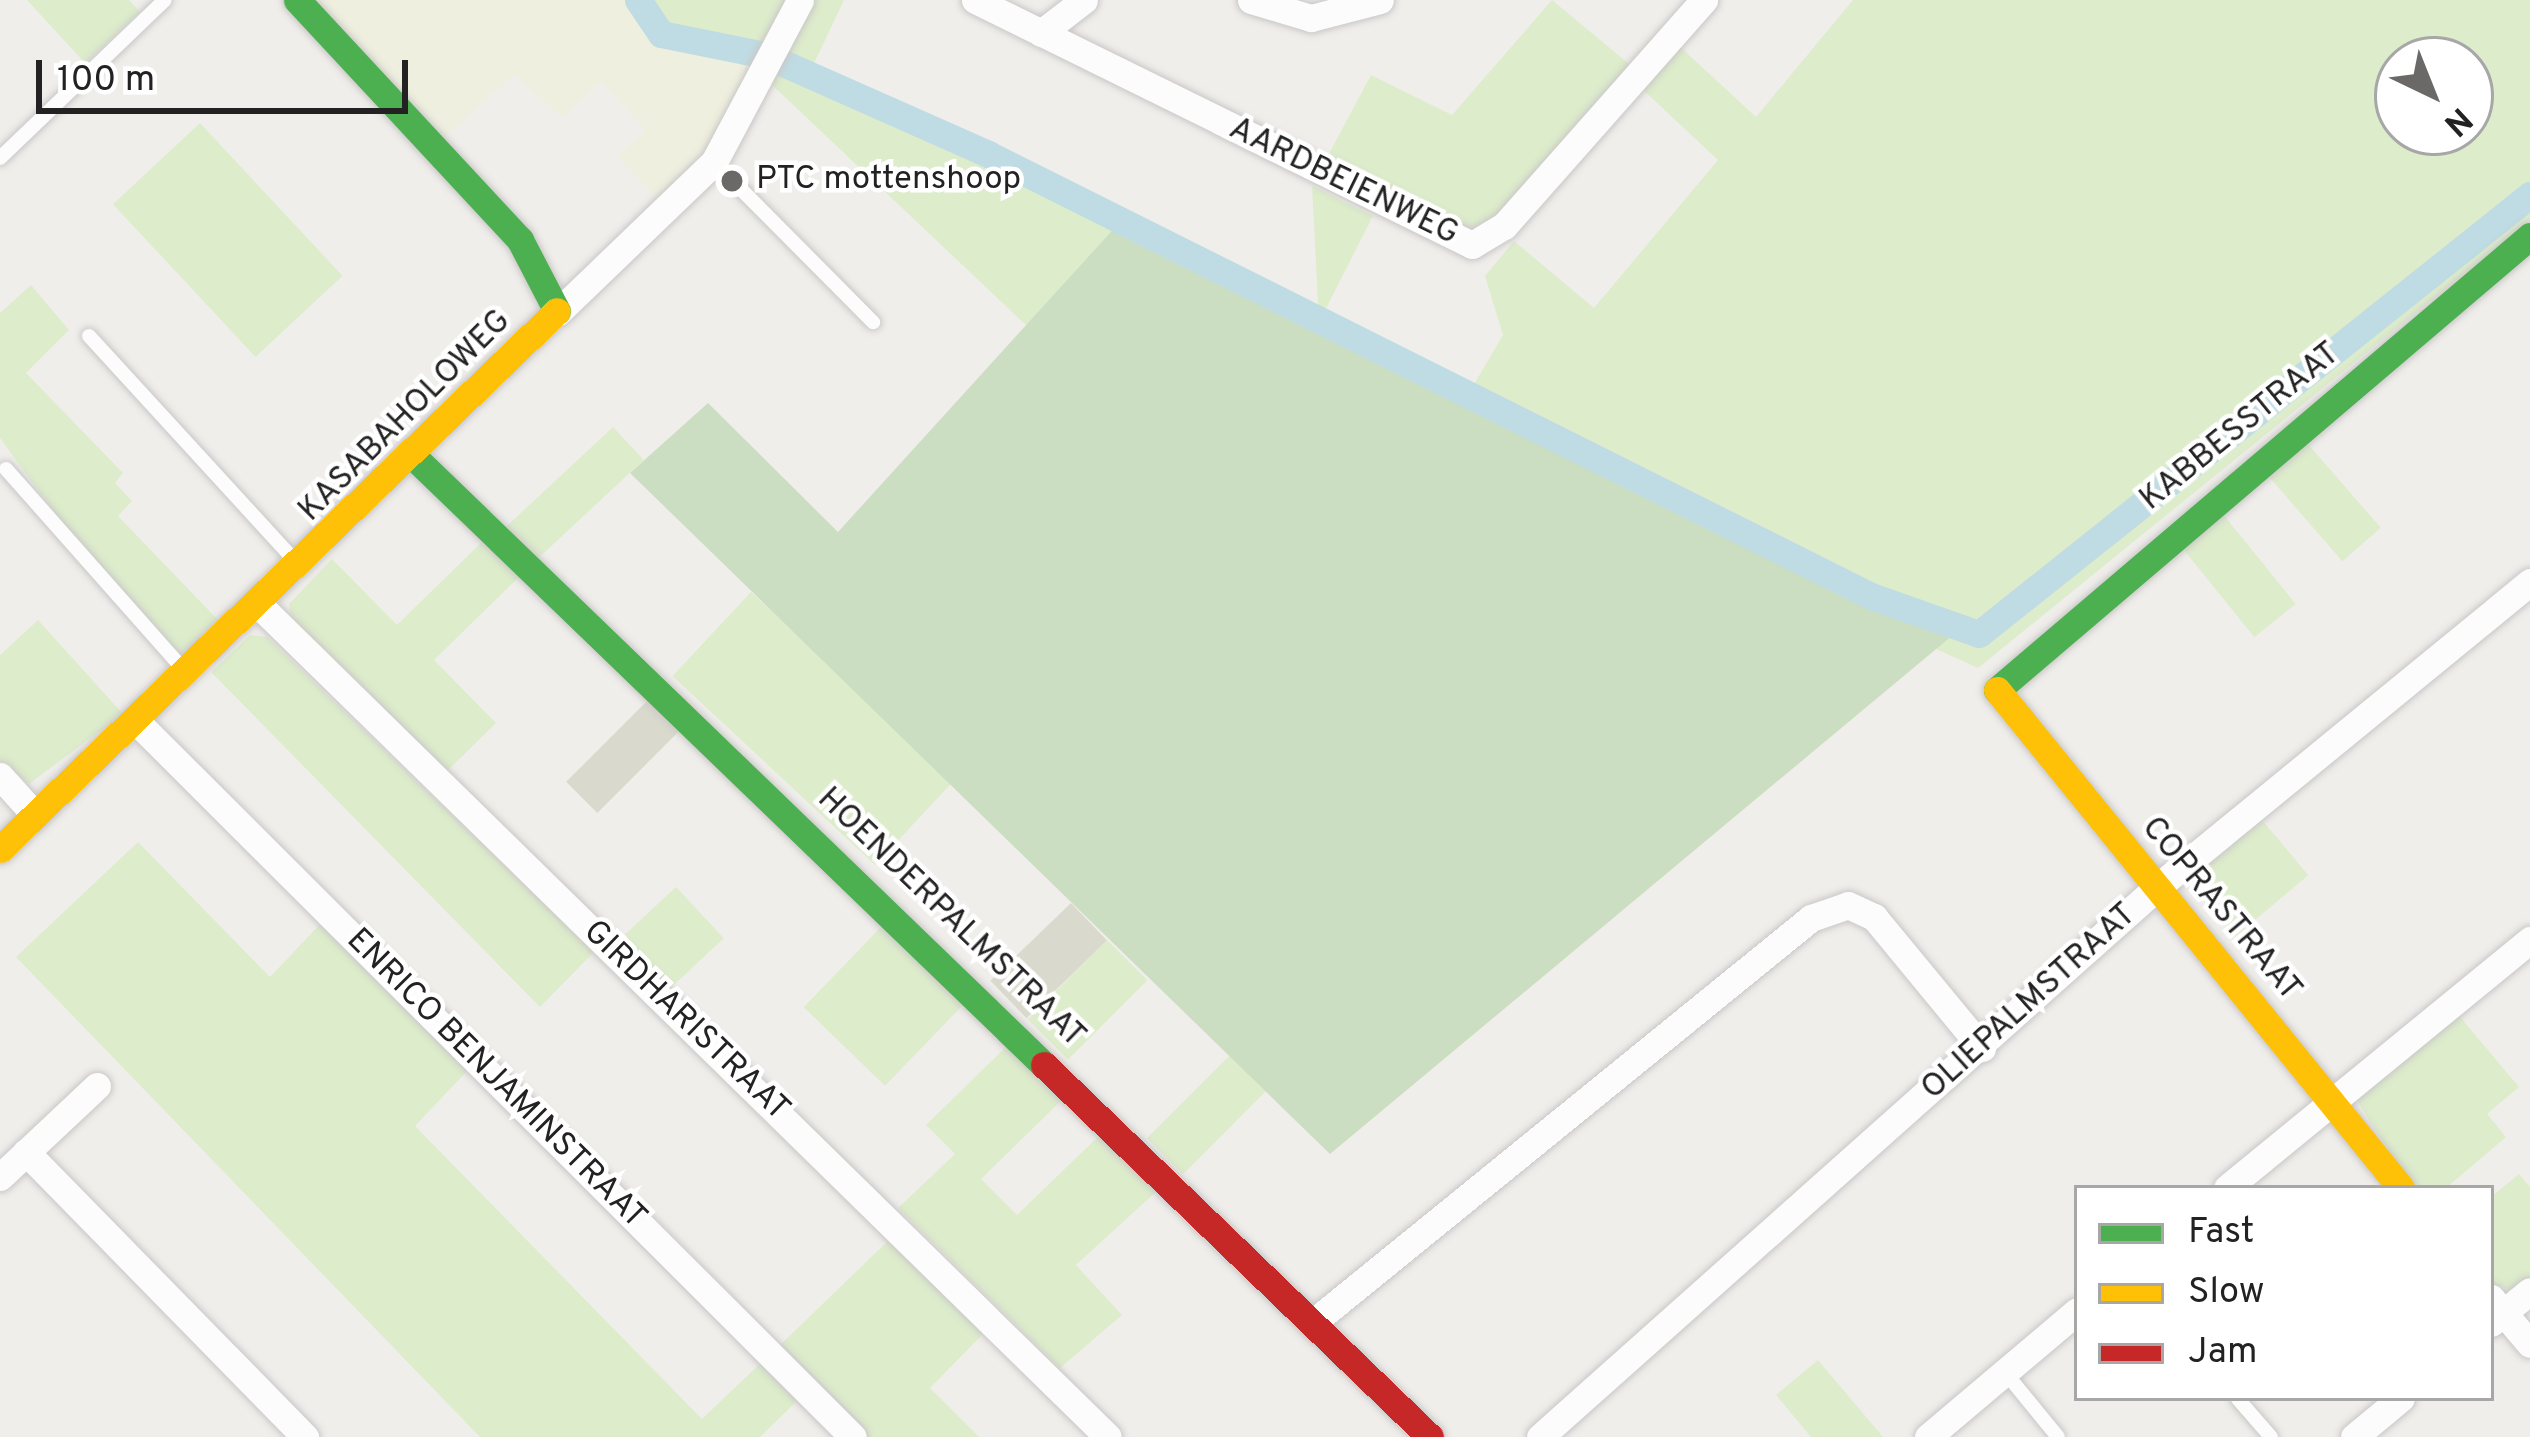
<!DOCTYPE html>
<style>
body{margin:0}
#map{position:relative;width:2530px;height:1437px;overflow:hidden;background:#f0eeeb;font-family:Overpass,sans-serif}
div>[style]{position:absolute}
.construction>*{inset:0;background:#d9d9cd;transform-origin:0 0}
.farmland>*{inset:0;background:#efefdf}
.grass>*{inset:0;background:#ddeccb;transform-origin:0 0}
.forest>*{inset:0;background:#cbdec1}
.canal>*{height:27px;margin:-13.5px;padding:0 13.5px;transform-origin:13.5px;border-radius:13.5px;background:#bfdbe3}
.roads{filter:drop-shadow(0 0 3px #c9c8c7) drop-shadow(0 0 3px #c9c8c7)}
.lane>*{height:14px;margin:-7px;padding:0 7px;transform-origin:7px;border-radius:7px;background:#fdfcfc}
.street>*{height:27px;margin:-13.5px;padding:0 13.5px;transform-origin:13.5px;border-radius:13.5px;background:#fdfcfc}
.fast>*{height:27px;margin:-13.5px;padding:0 13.5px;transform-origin:13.5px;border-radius:13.5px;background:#4caf50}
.slow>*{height:27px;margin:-13.5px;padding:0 13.5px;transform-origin:13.5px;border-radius:13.5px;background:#ffc107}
.jam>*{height:27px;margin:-13.5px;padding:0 13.5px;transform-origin:13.5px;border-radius:13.5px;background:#c62828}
.dots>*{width:33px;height:33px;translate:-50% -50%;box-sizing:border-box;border:6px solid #fff;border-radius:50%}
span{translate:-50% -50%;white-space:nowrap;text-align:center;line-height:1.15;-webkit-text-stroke:9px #fff;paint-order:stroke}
.poi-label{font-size:33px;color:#222}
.left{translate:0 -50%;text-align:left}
.street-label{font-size:33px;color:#222}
.legend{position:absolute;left:2074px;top:1185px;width:420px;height:216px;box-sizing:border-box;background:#fff;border:3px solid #a7a7a7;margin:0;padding:15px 21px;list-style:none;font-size:36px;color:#222}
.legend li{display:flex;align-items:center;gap:24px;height:60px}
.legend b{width:60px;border:3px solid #a7a7a7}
.north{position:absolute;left:2374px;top:36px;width:120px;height:120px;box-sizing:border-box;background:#fff;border:3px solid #a7a7a7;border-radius:50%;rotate:137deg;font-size:33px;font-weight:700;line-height:48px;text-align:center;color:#222}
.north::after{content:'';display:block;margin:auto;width:42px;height:54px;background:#6a6968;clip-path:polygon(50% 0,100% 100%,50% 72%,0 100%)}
.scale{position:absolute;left:36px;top:60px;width:372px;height:54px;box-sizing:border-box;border:6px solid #222;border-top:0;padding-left:15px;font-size:36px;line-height:42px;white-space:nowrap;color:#222;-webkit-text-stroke:9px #fff;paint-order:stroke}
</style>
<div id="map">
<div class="construction">
<i style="left:651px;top:697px;width:44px;height:120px;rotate:45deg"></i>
<i style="left:1071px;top:903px;width:52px;height:112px;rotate:46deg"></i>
</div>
<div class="farmland">
<i style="clip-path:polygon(314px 0,638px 0,661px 34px,765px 55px,709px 147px,659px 200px,617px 157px,646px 130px,601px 81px,562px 118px,514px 74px,438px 143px)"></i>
</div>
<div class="grass">
<i style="clip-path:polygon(27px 0,129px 0,140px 12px,85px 63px)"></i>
<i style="clip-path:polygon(638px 0,786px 0,765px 55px,661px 34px)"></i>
<i style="clip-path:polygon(811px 0,844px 0,809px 74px,1119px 223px,1028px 327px,770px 83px)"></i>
<i style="clip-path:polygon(1552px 0,1635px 69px,1476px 237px,1323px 165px,1371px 75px,1452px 115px)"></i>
<i style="clip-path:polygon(evenodd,1853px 0,2530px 0,2530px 220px,1978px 668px,1936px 649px,1958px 629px,1466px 398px,1503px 335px,1485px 276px,1514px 241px,1594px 308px,1718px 160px,1638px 85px,1676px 43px,1756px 117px,1853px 0,2398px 60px,2470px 60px,2470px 132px,2398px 132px,2398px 60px)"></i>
<i style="left:200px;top:123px;width:209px;height:119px;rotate:47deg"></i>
<i style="clip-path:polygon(1312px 186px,1373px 216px,1319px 322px)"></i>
<i style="clip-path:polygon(31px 285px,69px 330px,26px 373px,123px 473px,115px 483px,132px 501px,118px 516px,219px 621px,182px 657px,74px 540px,0 438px,0 313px)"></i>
<i style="left:613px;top:427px;width:45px;height:149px;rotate:47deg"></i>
<i style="left:2308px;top:444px;width:111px;height:51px;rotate:49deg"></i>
<i style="left:2222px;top:513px;width:117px;height:53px;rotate:51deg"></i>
<i style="clip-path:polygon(486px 538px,522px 574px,434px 660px,496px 723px,444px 774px,291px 620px,289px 604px,332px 559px,397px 625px)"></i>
<i style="left:751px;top:592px;width:277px;height:115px;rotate:43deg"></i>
<i style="clip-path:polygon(38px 620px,123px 714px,29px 784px,0 764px,0 655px)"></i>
<i style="clip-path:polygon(250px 635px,267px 637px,594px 952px,540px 1007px,211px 672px)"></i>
<i style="left:2262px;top:820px;width:72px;height:95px;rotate:50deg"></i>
<i style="clip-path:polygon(138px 842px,270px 977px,324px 920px,470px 1068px,415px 1126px,702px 1419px,766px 1358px,802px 1396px,760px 1437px,480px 1437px,16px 957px)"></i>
<i style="left:676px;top:887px;width:70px;height:85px;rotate:47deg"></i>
<i style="left:885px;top:923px;width:113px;height:117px;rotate:44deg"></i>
<i style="left:1107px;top:940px;width:57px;height:112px;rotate:45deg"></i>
<i style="clip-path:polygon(2456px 1012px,2519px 1087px,2487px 1114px,2506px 1137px,2446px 1188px,2413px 1188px,2357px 1101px)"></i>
<i style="clip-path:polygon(1010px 1043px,1065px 1097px,981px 1179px,1017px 1215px,1103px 1132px,1160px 1188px,1076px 1265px,1122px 1315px,1060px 1368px,898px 1208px,955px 1154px,926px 1125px)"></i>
<i style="left:1231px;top:1054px;width:51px;height:119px;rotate:45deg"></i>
<i style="clip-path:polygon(2519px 1174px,2530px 1187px,2530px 1279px,2511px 1290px,2491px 1283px,2491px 1197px)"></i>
<i style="clip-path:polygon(891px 1238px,984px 1333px,930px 1388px,979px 1437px,863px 1437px,777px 1348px)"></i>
<i style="clip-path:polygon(1818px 1360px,1883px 1437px,1811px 1437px,1776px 1395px)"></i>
</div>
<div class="forest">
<i style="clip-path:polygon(1119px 223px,1959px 630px,1330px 1154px,630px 473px,708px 403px,838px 532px)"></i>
</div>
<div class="canal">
<i style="left:638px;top:0;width:41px;rotate:55.9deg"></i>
<i style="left:661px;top:34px;width:106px;rotate:11.4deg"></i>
<i style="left:765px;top:55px;width:244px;rotate:23.9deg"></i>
<i style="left:988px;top:154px;width:987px;rotate:26.59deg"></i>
<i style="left:1871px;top:596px;width:114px;rotate:19.4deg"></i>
<i style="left:1979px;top:634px;width:705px;rotate:-38.55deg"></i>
</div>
<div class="roads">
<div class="lane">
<i style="left:0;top:158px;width:228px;rotate:-43.8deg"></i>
<i style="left:714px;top:162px;width:226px;rotate:45.2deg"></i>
<i style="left:89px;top:336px;width:305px;rotate:47.5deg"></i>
<i style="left:6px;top:469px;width:264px;rotate:48.5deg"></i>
<i style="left:2004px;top:1371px;width:85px;rotate:50.7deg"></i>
<i style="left:2238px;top:1399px;width:50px;rotate:49deg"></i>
</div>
<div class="street">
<i style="left:975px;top:0;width:554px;rotate:26.24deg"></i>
<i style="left:1472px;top:245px;width:37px;rotate:-31deg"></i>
<i style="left:1504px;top:226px;width:302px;rotate:-48.5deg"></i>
<i style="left:1251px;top:0;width:63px;rotate:16.7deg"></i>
<i style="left:1311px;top:18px;width:71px;rotate:-14.6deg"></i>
<i style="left:1041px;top:33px;width:54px;rotate:-37.5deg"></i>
<i style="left:558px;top:312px;width:216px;rotate:-43.9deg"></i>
<i style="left:714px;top:162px;width:183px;rotate:-62deg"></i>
<i style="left:262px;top:608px;width:1184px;rotate:44.42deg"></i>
<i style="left:138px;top:723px;width:1010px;rotate:44.96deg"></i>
<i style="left:0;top:776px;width:52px;rotate:48.1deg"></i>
<i style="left:26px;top:1152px;width:399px;rotate:45.6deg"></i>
<i style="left:0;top:1177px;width:133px;rotate:-43.2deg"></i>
<i style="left:2227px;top:1188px;width:392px;rotate:-39.3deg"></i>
<i style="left:2491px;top:1298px;width:60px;rotate:49.7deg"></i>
<i style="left:1316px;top:1320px;width:638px;rotate:-39.08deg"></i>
<i style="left:1811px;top:918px;width:39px;rotate:-19deg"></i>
<i style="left:1848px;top:905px;width:29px;rotate:25deg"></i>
<i style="left:1874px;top:917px;width:170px;rotate:50.5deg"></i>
<i style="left:2491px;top:1323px;width:50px;rotate:-39.4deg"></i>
<i style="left:1540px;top:1437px;width:824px;rotate:-41.7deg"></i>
<i style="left:2155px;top:889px;width:485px;rotate:-39.3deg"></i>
<i style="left:1928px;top:1437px;width:195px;rotate:-40.2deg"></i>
<i style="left:2354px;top:1437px;width:61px;rotate:-39.7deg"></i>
</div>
<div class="fast">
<i style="left:297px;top:0;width:328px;rotate:47.1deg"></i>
<i style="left:520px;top:240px;width:80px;rotate:62.5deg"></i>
<i style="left:415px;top:458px;width:874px;rotate:43.98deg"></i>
<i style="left:1997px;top:690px;width:700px;rotate:-40.42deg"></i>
</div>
<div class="slow">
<i style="left:1997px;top:690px;width:641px;rotate:50.95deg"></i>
<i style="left:0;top:849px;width:774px;rotate:-44.01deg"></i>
</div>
<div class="jam">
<i style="left:1044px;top:1065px;width:536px;rotate:43.94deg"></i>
</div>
</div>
<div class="dots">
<i style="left:732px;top:181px;background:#6a6968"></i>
</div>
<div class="poi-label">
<span class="left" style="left:756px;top:181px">PTC mottenshoop</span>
</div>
<div class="street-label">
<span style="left:1343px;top:183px;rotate:26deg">AARDBEIENWEG</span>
<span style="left:406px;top:417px;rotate:-45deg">KASABAHOLOWEG</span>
<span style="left:2241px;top:428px;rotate:-39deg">KABBESSTRAAT</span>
<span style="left:2220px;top:910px;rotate:50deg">COPRASTRAAT</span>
<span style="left:950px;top:919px;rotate:44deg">HOENDERPALMSTRAAT</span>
<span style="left:2030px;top:1003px;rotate:-42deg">OLIEPALMSTRAAT</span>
<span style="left:685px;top:1022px;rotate:44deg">GIRDHARISTRAAT</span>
<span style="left:495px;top:1080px;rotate:45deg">ENRICO BENJAMINSTRAAT</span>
</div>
<ul class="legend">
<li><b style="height:15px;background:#4caf50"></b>Fast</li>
<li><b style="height:15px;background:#ffc107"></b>Slow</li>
<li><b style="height:15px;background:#c62828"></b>Jam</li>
</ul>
<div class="north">N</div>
<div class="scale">100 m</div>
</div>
